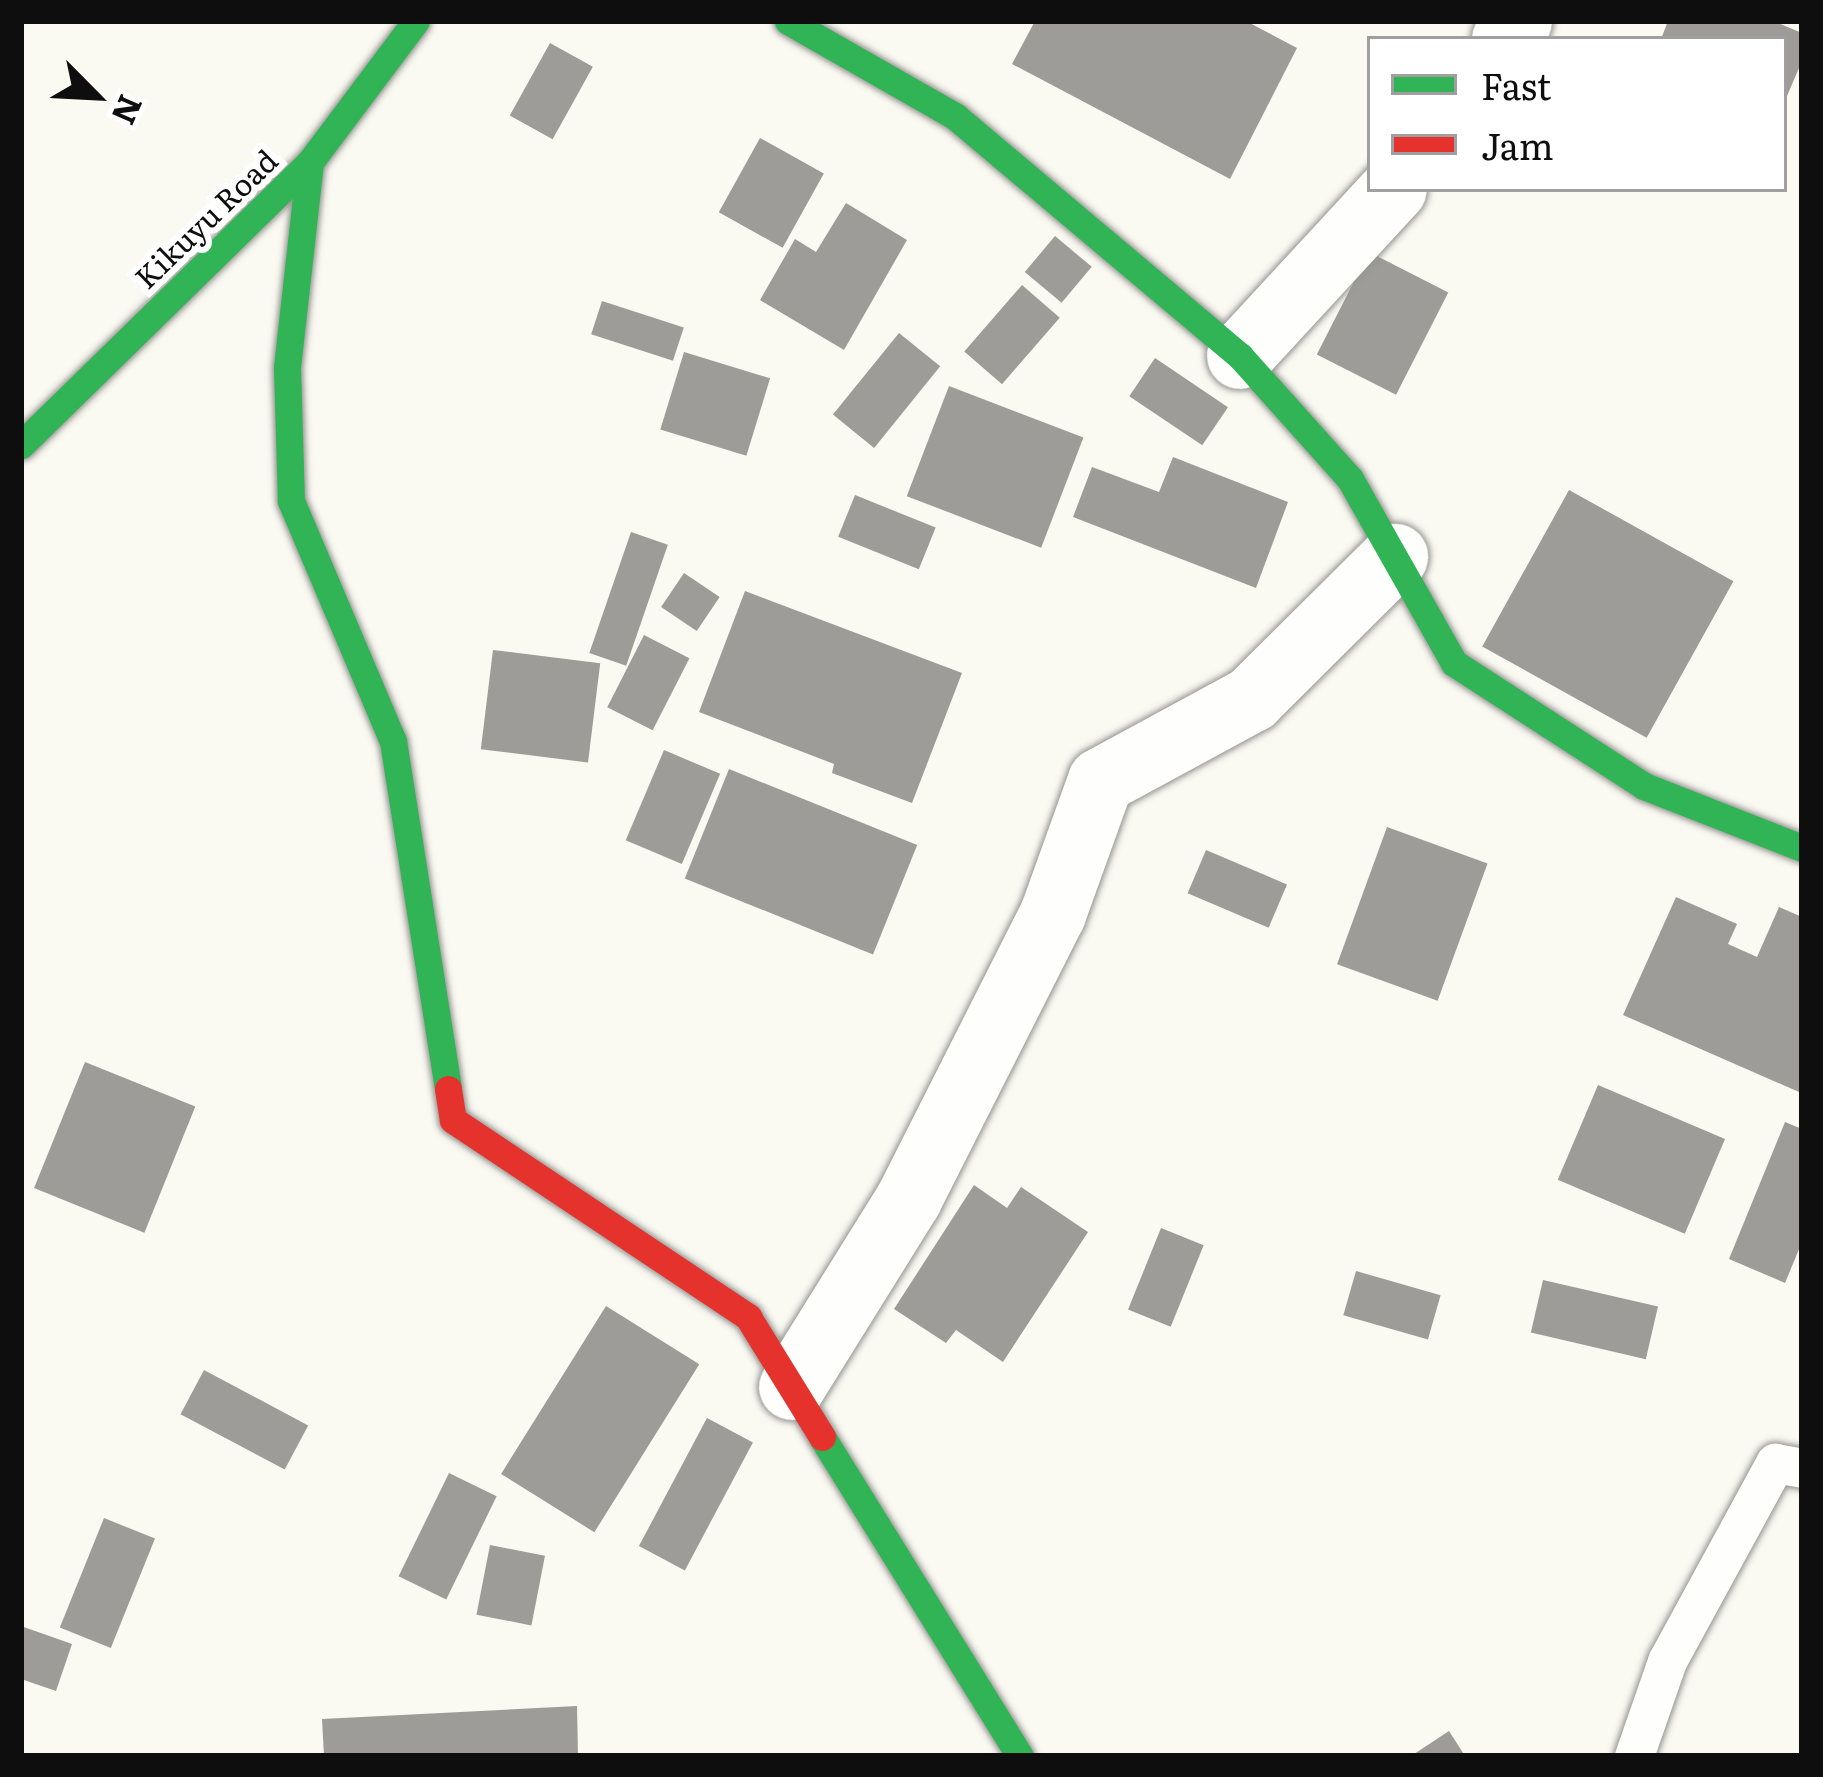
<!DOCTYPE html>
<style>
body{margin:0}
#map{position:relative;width:1823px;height:1777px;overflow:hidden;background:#faf9f2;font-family:Literata,serif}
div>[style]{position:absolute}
.building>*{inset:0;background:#9e9c98;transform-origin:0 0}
.roads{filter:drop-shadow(0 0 3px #949491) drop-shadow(0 0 3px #949491)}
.lane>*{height:39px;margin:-19.5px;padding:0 19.5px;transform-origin:19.5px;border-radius:19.5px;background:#fefefd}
.street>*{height:66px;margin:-33px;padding:0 33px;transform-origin:33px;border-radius:33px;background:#fefefd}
.fast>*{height:27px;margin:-13.5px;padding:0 13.5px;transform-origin:13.5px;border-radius:13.5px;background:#30b455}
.jam>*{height:27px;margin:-13.5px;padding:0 13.5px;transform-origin:13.5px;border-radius:13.5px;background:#e5322d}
span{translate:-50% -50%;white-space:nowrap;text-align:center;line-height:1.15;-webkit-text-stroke:12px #fff;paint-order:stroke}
.street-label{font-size:30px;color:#0e0e0e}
.frame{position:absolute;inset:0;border:24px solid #0e0e0e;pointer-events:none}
.legend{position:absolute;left:1367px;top:36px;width:420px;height:156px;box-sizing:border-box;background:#fff;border:3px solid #9f9f9f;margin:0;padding:15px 21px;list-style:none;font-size:36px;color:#0e0e0e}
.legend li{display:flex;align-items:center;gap:24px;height:60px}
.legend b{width:60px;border:3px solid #9f9f9f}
.north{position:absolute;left:36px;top:36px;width:120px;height:120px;-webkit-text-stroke:9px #fff;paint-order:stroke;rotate:114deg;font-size:33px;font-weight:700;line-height:48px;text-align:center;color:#0e0e0e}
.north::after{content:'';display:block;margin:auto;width:42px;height:54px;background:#0e0e0e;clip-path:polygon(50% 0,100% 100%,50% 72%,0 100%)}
</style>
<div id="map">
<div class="building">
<i style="clip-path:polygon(1035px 21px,1246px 21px,1297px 48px,1230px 179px,1012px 64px)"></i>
<i style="clip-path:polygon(1668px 21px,1773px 21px,1802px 33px,1802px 61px,1784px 103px,1784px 39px,1661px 39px)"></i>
<i style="left:550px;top:43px;width:49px;height:83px;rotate:29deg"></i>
<i style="left:760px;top:138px;width:73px;height:85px;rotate:29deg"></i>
<i style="clip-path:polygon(846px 203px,907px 240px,844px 350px,760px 300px,795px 239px,816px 252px)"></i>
<i style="left:1055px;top:236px;width:48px;height:47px;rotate:40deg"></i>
<i style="left:1369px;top:252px;width:89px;height:115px;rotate:27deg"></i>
<i style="left:1022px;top:285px;width:50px;height:88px;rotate:41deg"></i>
<i style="left:602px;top:301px;width:86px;height:35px;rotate:18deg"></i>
<i style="left:899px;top:333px;width:53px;height:105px;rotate:39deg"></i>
<i style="left:684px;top:352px;width:90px;height:81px;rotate:17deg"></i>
<i style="left:1155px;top:358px;width:88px;height:46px;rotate:34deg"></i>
<i style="left:949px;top:386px;width:144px;height:118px;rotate:21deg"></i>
<i style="clip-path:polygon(1173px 457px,1288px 502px,1256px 588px,1073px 517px,1092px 467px,1159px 492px)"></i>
<i style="left:1569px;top:490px;width:188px;height:179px;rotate:29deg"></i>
<i style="left:855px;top:495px;width:87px;height:45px;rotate:22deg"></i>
<i style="left:631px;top:532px;width:39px;height:128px;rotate:19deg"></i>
<i style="left:684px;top:573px;width:43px;height:41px;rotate:34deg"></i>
<i style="clip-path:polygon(745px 591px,962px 673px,912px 803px,832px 773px,834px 764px,699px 712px)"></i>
<i style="left:644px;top:635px;width:51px;height:81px;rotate:27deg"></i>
<i style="left:493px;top:650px;width:108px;height:100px;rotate:7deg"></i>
<i style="left:664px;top:750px;width:61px;height:98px;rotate:23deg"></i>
<i style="left:729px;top:769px;width:203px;height:118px;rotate:22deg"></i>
<i style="left:1387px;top:827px;width:107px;height:146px;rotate:20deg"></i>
<i style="left:1206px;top:850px;width:88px;height:47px;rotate:23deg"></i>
<i style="clip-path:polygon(1676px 897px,1737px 924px,1728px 944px,1757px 957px,1779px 907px,1802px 917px,1799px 1092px,1623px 1015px)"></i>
<i style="left:85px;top:1062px;width:119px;height:136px;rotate:22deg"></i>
<i style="left:1598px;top:1085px;width:138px;height:103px;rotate:23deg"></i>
<i style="clip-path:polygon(1785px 1122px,1802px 1129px,1802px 1242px,1785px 1283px,1729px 1259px)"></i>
<i style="clip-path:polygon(974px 1185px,1007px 1208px,1021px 1187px,1088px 1232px,1003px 1362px,956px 1330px,946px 1343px,894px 1309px)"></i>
<i style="left:1161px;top:1228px;width:46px;height:88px;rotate:22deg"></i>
<i style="left:1356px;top:1271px;width:88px;height:46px;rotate:16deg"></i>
<i style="left:1543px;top:1280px;width:118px;height:54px;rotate:13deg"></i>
<i style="left:606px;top:1306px;width:110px;height:198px;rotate:32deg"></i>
<i style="left:204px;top:1370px;width:118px;height:50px;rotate:28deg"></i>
<i style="left:707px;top:1418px;width:52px;height:145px;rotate:28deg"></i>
<i style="left:449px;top:1473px;width:53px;height:115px;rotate:26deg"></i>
<i style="left:104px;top:1518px;width:55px;height:118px;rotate:22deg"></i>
<i style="left:490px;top:1545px;width:56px;height:71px;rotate:11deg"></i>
<i style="clip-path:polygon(21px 1626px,72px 1644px,56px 1691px,21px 1679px)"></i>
<i style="clip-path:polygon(577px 1706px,578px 1756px,324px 1756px,322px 1719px)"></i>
<i style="clip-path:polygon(1449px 1731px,1465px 1756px,1411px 1756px)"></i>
</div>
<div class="roads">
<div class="lane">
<i style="left:1634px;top:1756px;width:101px;rotate:-70.8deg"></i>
<i style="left:1667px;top:1661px;width:226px;rotate:-61.4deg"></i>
<i style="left:1775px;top:1463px;width:27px;rotate:10deg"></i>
</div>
<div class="street">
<i style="left:1505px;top:39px;width:23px;rotate:-52deg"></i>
<i style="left:1240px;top:356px;width:227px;rotate:-47.3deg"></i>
<i style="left:792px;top:1387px;width:221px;rotate:-58.1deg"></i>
<i style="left:909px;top:1199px;width:319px;rotate:-63.2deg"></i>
<i style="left:1053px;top:914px;width:141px;rotate:-70.2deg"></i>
<i style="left:1101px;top:781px;width:172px;rotate:-28.5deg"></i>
<i style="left:1252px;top:699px;width:202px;rotate:-44.8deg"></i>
</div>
<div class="fast">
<i style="left:788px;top:21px;width:193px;rotate:29.7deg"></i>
<i style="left:956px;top:117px;width:371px;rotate:40.1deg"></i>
<i style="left:1240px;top:356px;width:165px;rotate:48.2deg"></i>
<i style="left:1350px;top:479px;width:211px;rotate:60.5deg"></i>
<i style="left:1454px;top:663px;width:226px;rotate:32.9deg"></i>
<i style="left:1644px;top:786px;width:170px;rotate:21.4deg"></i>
<i style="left:310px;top:162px;width:207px;rotate:96.4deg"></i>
<i style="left:287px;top:368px;width:133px;rotate:88.3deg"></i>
<i style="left:291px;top:501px;width:261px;rotate:67deg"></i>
<i style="left:393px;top:741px;width:352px;rotate:81deg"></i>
<i style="left:21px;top:445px;width:404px;rotate:-44.4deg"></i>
<i style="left:310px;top:162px;width:176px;rotate:-53.1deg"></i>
<i style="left:822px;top:1437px;width:375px;rotate:58.2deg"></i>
</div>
<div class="jam">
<i style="left:448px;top:1089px;width:31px;rotate:81deg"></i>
<i style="left:453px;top:1120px;width:355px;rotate:33.7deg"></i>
<i style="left:748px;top:1317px;width:141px;rotate:58.3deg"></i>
</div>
</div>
<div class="street-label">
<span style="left:205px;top:218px;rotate:-44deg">Kikuyu Road</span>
</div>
<div class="frame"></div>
<ul class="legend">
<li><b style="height:15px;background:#30b455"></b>Fast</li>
<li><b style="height:15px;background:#e5322d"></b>Jam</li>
</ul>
<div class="north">N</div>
</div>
